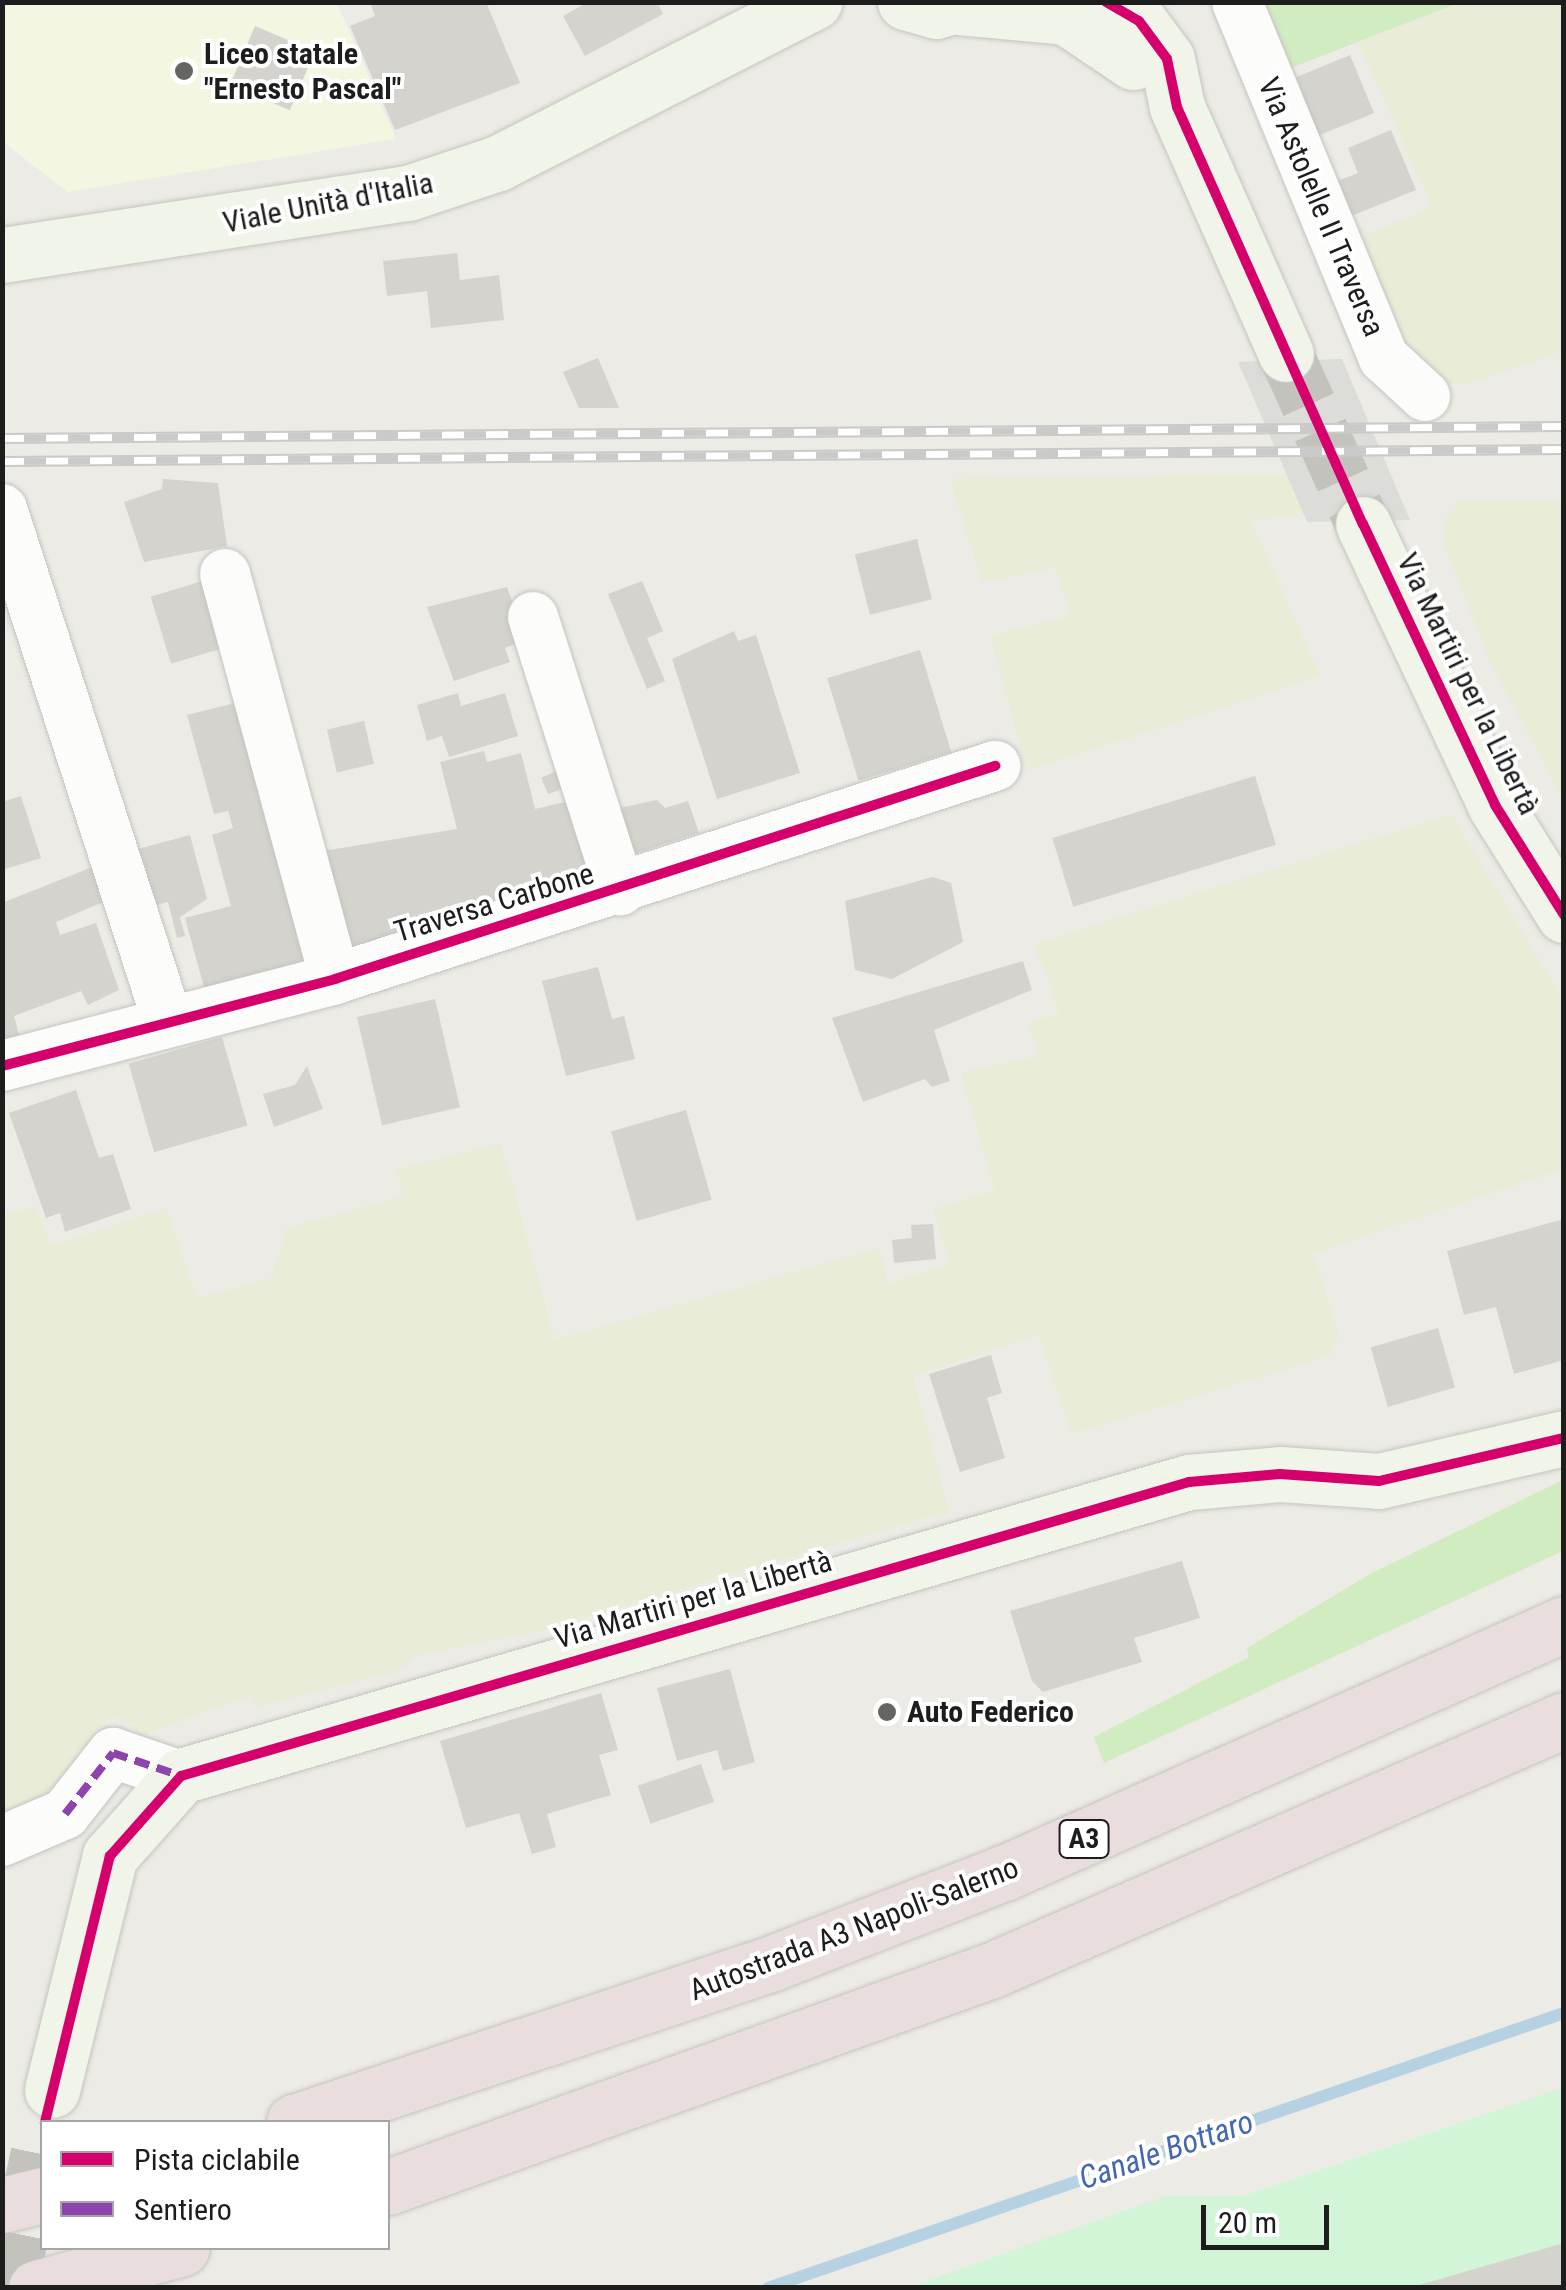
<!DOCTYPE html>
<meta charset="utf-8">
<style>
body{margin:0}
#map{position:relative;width:1566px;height:2290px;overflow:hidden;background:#ecebe5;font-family:"Roboto Condensed",sans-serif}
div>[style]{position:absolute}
.education>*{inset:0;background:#f3f6e0}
.farmland>*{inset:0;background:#e9edd7}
.grass>*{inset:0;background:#d2ecc1}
.park>*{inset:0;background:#d2f5d7}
.pier>*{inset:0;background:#dcdcd9}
.stream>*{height:12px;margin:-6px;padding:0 6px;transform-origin:6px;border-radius:6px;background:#b6d1e2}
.building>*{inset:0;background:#d4d3cd;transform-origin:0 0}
.secondary-tunnel>*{height:55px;margin-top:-27.5px;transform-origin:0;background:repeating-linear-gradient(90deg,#c3c2bd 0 55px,transparent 0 83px)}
.roads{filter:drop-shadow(0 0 2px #c4c4c1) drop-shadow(0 0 2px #c4c4c1)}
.street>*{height:50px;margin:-25px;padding:0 25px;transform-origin:25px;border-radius:25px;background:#fcfcfb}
.secondary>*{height:55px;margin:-27.5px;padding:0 27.5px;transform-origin:27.5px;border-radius:27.5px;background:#f1f4e9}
.highway>*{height:55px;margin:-27.5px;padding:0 27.5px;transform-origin:27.5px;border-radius:27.5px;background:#eadddd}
.rail>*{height:11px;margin-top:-5.5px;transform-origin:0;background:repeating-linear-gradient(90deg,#fff 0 22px,#cacac9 0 44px);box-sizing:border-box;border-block:2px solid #cacac9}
.quiet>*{height:8px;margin-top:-4px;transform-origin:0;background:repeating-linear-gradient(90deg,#8e44ad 0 15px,transparent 0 23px)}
.cycleway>*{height:10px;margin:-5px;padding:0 5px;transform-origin:5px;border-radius:5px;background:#d6006c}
.dots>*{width:28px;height:28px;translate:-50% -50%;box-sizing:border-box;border:5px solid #fff;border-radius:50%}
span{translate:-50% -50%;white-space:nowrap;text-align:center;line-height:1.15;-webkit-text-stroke:8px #fff;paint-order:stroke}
.shield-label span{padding:2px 8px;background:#fff;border:2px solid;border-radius:8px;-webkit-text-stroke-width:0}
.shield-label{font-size:28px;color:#1d1d1d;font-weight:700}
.poi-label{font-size:30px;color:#1d1d1d;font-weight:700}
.left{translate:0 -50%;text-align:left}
.street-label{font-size:30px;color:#1d1d1d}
.water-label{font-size:32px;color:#4468b3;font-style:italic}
.frame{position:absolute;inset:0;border:5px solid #1d1d1d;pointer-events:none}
.legend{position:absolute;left:40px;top:2120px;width:350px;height:130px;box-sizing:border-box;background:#fff;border:2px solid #a5a5a5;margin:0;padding:12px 18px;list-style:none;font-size:30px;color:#1d1d1d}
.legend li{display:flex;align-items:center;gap:20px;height:50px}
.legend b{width:50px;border:2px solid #a5a5a5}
.scale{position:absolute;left:1201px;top:2205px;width:128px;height:45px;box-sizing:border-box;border:5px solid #1d1d1d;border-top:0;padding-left:12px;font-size:30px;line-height:35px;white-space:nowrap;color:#1d1d1d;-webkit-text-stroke:8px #fff;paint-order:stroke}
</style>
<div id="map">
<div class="education">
<i style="clip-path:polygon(2px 3px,337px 3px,396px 139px,68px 192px,3px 142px)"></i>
</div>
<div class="farmland">
<i style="clip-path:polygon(1458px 3px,1563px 3px,1563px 351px,1463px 385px,1417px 379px,1350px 242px,1432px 207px,1358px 42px)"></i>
<i style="clip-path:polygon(1286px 474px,1304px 515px,1251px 520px,1320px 676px,1027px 771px,990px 636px,1072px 615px,1055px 568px,982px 582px,950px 479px)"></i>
<i style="clip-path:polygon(1462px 500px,1563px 500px,1563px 800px,1490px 662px,1444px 544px,1445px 519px)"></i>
<i style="clip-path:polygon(1451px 814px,1563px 999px,1563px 1169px,1314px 1253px,1339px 1336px,1329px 1356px,1072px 1434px,1038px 1335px,913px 1376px,949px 1511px,547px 1629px,415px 1656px,398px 1671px,256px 1707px,251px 1695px,137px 1737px,131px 1723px,110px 1716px,43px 1798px,3px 1819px,3px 1215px,36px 1206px,51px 1246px,166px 1208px,197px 1298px,271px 1278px,287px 1228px,403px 1196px,397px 1169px,501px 1143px,555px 1340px,878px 1248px,888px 1284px,949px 1264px,933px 1209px,995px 1190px,961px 1073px,1040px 1055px,1028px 1023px,1060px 1013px,1034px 944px)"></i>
</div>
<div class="grass">
<i style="clip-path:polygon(1250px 3px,1458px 3px,1278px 73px)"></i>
<i style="clip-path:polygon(1563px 1480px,1563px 1551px,1104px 1763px,1094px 1737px,1249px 1657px,1247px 1648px,1370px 1574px)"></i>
</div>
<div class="park">
<i style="clip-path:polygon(1563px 2088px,1563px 2287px,907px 2288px,1166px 2196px,1243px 2196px)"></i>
</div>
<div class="pier">
<i style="clip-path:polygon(1342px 359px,1410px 520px,1307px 522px,1238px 362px)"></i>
</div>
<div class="stream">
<i style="left:768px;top:2288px;width:842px;rotate:-19.06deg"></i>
</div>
<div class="building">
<i style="clip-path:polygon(370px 2px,486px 2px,520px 83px,395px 130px,350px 26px,375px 16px)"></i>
<i style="clip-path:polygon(588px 2px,657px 2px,663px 14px,585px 56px,563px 16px)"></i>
<i style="left:255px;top:26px;width:65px;height:64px;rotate:23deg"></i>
<i style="clip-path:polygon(1350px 55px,1374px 113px,1315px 137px,1282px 83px)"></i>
<i style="clip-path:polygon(1391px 130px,1416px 190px,1349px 217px,1335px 182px,1358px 173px,1348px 148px)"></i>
<i style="clip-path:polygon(457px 253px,460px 280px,499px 275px,504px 320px,431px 328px,427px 291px,387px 296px,383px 261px)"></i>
<i style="clip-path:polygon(598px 358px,619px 408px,579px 408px,563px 372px)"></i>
<i style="clip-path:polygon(163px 479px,218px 483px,227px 546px,144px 562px,124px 502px,162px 489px)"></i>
<i style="left:917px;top:539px;width:62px;height:64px;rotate:76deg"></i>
<i style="left:209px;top:579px;width:70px;height:61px;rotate:73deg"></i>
<i style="clip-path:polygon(642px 581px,663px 631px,647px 638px,665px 681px,647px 689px,608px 594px)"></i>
<i style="clip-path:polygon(507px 587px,526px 640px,505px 648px,510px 662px,454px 681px,427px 607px)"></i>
<i style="clip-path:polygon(734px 631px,738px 641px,756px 635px,800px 773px,717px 799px,672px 659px)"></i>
<i style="left:920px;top:650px;width:107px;height:97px;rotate:73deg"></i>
<i style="clip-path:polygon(458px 693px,461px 706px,505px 693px,518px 736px,449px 757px,442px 736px,427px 741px,417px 705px)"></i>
<i style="clip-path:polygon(251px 699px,317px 970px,205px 991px,185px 918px,231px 906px,212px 835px,233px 828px,228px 811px,214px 814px,187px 715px)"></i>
<i style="left:364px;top:721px;width:44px;height:38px;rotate:77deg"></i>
<i style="clip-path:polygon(484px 751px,487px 762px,521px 753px,535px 809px,573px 800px,590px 867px,348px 951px,311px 853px,457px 829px,440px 762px)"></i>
<i style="left:570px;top:766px;width:18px;height:31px;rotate:68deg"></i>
<i style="left:1255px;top:776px;width:72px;height:212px;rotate:73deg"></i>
<i style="clip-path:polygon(21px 796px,41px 858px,2px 870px,2px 802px)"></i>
<i style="clip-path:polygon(657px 800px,665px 808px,688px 801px,699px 833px,627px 856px,615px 809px)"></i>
<i style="clip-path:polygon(190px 835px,207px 899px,180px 917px,185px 936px,177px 938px,168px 902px,141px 909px,127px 852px)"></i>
<i style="clip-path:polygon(95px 866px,108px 900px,56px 922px,60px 935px,96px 923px,119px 990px,88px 1005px,81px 991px,14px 1016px,19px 1035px,2px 1040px,2px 903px)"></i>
<i style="clip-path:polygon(933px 877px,951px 883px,963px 942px,892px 979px,855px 970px,845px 901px)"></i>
<i style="clip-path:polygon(1023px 961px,1032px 990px,934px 1030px,950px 1081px,932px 1087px,925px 1079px,863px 1102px,832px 1018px)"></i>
<i style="clip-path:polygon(598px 967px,612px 1019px,624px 1016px,635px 1059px,566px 1076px,542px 981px)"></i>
<i style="left:435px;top:999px;width:111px;height:80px;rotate:77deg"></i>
<i style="left:222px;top:1037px;width:92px;height:97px;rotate:74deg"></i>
<i style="clip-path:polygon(307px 1066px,323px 1109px,274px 1127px,263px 1094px,295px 1085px)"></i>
<i style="clip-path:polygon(76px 1090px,99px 1158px,113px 1154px,131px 1209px,65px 1232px,60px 1213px,46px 1218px,9px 1113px)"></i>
<i style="left:686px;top:1110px;width:93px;height:78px;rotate:74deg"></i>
<i style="clip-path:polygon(1564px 1219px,1564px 1360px,1514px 1374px,1496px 1307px,1464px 1315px,1447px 1251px)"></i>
<i style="clip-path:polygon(933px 1224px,936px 1259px,894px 1263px,892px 1240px,912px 1238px,911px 1225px)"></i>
<i style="left:1438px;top:1328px;width:62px;height:70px;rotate:74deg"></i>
<i style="clip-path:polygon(991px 1355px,1002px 1393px,987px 1398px,1005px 1458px,960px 1472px,929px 1374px)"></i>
<i style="clip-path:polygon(1182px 1561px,1200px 1618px,1134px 1638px,1142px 1662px,1043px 1692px,1032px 1681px,1010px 1611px)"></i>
<i style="clip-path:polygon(730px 1669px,755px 1762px,723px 1771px,717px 1750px,677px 1761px,657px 1688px)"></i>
<i style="clip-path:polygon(601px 1693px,618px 1750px,599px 1755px,611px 1795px,547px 1814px,556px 1847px,532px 1854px,519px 1813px,466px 1828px,440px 1741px)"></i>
<i style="left:701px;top:1764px;width:40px;height:67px;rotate:71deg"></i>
<i style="clip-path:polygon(1564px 2243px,1564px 2288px,1417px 2288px,1416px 2286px)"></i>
</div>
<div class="secondary-tunnel">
<i style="left:1286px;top:354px;width:187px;rotate:65.6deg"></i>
<i style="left:10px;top:2288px;width:156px;rotate:-78.2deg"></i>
</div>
<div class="roads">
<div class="street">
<i style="left:1237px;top:2px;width:385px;rotate:67.6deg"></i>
<i style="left:1384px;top:358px;width:56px;rotate:42.8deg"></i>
<i style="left:2px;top:509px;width:536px;rotate:72.07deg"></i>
<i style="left:225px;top:574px;width:420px;rotate:74.8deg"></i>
<i style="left:533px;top:617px;width:287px;rotate:72.3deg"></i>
<i style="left:2px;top:1066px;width:344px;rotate:-14.6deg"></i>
<i style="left:335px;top:979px;width:694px;rotate:-17.89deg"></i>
<i style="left:2px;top:1841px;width:69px;rotate:-23.2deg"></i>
<i style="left:65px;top:1814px;width:78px;rotate:-51.8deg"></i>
<i style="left:113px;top:1753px;width:72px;rotate:18.7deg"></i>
</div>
<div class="secondary">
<i style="left:905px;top:2px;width:32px;rotate:16deg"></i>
<i style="left:936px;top:11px;width:33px;rotate:-16deg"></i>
<i style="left:1106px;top:2px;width:38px;rotate:30deg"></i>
<i style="left:1139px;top:21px;width:47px;rotate:53.6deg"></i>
<i style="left:1167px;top:59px;width:49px;rotate:78.2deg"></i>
<i style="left:1177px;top:107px;width:270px;rotate:66.2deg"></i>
<i style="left:959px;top:7px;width:107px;rotate:5.3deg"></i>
<i style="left:1066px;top:17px;width:81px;rotate:33.9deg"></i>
<i style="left:2px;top:255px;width:411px;rotate:-8.7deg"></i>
<i style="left:408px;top:193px;width:95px;rotate:-18.4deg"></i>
<i style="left:498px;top:163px;width:355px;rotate:-27deg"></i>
<i style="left:1363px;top:524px;width:310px;rotate:64.8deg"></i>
<i style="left:1495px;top:805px;width:130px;rotate:57.9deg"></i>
<i style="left:52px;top:2090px;width:241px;rotate:-76.1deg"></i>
<i style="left:110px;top:1856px;width:107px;rotate:-48.4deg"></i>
<i style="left:181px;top:1776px;width:1050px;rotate:-16.26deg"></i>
<i style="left:1189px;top:1482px;width:91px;rotate:-5deg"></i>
<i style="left:1280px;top:1474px;width:99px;rotate:4deg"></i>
<i style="left:1379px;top:1481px;width:190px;rotate:-13.1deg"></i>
</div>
<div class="highway">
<i style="left:294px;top:2122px;width:502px;rotate:-18.36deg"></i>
<i style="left:770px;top:1964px;width:251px;rotate:-21.3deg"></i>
<i style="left:1004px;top:1873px;width:613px;rotate:-23.97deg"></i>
<i style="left:388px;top:2187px;width:642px;rotate:-19.76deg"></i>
<i style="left:992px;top:1970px;width:624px;rotate:-23.61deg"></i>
<i style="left:2px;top:2205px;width:41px;rotate:-14deg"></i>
<i style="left:36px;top:2288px;width:151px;rotate:-15.3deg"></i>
</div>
</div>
<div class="rail">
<i style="left:2px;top:438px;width:1562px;rotate:-0.44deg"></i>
<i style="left:2px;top:461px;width:1562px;rotate:-0.44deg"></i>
</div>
<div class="quiet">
<i style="left:65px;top:1814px;width:78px;rotate:-51.8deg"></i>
<i style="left:113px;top:1753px;width:72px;rotate:18.7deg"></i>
</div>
<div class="cycleway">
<i style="left:1106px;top:2px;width:38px;rotate:30deg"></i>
<i style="left:1139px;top:21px;width:47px;rotate:53.6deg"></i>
<i style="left:1167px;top:59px;width:49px;rotate:78.2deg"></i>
<i style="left:1177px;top:107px;width:457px;rotate:66deg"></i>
<i style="left:1363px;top:524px;width:310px;rotate:64.8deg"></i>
<i style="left:1495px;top:805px;width:130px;rotate:57.9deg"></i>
<i style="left:2px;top:1066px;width:344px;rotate:-14.6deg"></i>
<i style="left:335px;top:979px;width:694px;rotate:-17.89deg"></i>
<i style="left:45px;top:2122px;width:274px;rotate:-76.3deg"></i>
<i style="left:110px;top:1856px;width:107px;rotate:-48.4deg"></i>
<i style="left:181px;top:1776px;width:1050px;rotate:-16.26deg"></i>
<i style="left:1189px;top:1482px;width:91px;rotate:-5deg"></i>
<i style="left:1280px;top:1474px;width:99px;rotate:4deg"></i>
<i style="left:1379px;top:1481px;width:190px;rotate:-13.1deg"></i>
</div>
<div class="dots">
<i style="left:184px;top:71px;background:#656563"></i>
<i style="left:887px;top:1712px;background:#656563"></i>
</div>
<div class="shield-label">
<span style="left:1084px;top:1839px">A3</span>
</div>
<div class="poi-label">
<span class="left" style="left:204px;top:71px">Liceo statale<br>"Ernesto Pascal"</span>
<span class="left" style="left:907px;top:1712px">Auto Federico</span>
</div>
<div class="street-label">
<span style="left:328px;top:203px;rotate:-11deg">Viale Unità d'Italia</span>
<span style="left:1321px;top:207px;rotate:67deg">Via Astolelle II Traversa</span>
<span style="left:1468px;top:684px;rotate:64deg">Via Martiri per la Libertà</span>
<span style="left:494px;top:903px;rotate:-17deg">Traversa Carbone</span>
<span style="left:693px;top:1600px;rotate:-16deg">Via Martiri per la Libertà</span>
<span style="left:854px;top:1929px;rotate:-21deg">Autostrada A3 Napoli-Salerno</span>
</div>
<div class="water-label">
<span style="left:1166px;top:2150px;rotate:-19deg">Canale Bottaro</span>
</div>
<div class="frame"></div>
<ul class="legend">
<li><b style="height:12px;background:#d6006c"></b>Pista ciclabile</li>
<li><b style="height:12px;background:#8e44ad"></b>Sentiero</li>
</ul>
<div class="scale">20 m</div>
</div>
